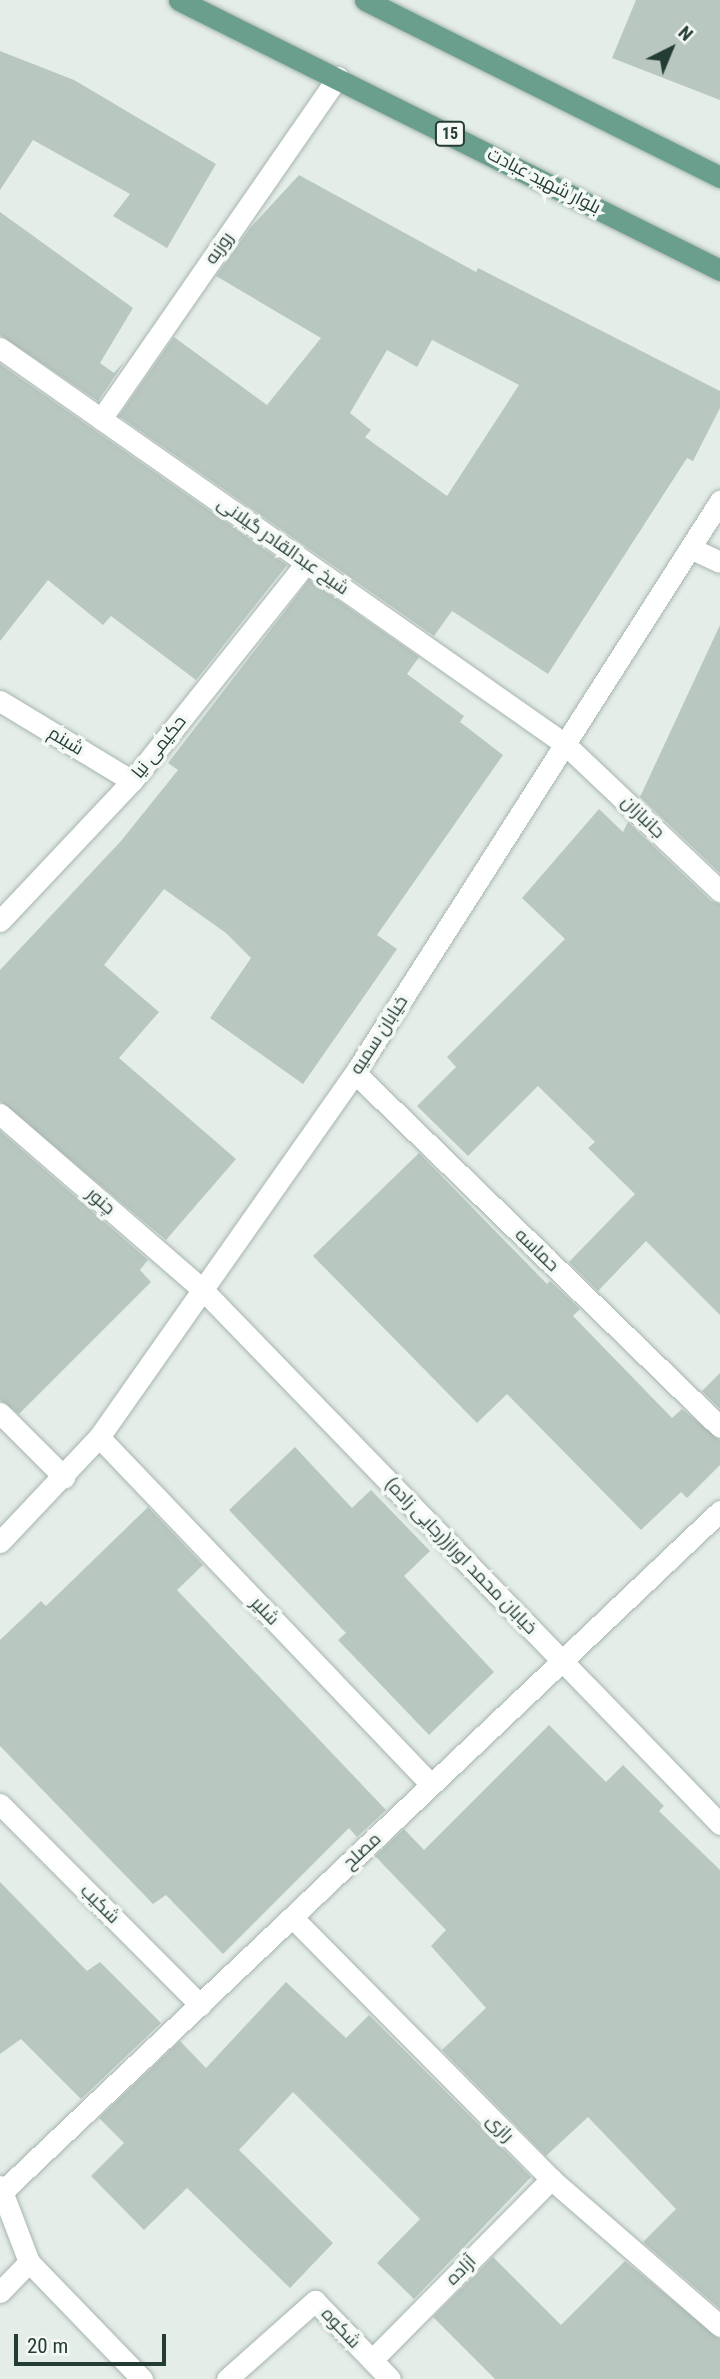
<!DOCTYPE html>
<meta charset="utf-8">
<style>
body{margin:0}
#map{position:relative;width:720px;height:2379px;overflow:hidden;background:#e4ede8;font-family:"Roboto Condensed",Cairo,sans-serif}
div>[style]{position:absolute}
.building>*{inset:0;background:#b9c7c1}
.roads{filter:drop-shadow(0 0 2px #a7b5ae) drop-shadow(0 0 2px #a7b5ae)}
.street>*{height:21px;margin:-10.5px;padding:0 10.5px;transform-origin:10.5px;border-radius:10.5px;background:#fff}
.secondary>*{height:21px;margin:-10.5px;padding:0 10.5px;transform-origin:10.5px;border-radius:10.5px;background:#fff}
.primary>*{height:21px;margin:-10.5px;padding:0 10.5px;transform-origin:10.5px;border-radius:10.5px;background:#6b9f8d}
span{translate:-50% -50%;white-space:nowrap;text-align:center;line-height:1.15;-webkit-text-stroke:7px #f4f9f6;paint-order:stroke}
.shield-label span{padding:2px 5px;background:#f4f9f6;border:2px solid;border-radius:5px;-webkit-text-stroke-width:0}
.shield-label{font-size:16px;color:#243d34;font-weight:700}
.street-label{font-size:18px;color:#243d34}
.north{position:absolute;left:636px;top:14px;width:70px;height:70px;-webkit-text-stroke:5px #f4f9f6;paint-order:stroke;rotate:43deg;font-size:19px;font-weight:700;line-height:28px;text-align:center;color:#243d34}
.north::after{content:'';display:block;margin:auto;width:24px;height:32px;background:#243d34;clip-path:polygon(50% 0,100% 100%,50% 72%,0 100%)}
.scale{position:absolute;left:14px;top:2334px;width:152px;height:32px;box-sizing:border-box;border:4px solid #243d34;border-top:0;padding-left:9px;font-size:21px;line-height:24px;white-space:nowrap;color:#243d34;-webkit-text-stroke:5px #f4f9f6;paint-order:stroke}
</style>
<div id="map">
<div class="building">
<i style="clip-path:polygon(636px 0,720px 0,720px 100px,612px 58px)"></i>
<i style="clip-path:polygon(0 51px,74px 80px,216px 164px,167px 248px,113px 216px,130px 194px,33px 140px,0 190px)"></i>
<i style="clip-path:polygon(evenodd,299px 175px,476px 272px,478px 268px,720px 391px,720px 408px,693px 461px,687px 458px,548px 674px,452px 611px,434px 636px,119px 416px,174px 337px,267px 405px,321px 338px,216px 276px,250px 228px,299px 175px,432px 340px,519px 385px,447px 496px,365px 437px,371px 430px,350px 413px,387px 350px,417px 367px,432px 340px)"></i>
<i style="clip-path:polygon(0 212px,133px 308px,100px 363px,114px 373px,125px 361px,98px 401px,0 335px)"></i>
<i style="clip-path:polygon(0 364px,287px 565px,196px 680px,111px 616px,103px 625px,48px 580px,0 641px)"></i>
<i style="clip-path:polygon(309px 580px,419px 657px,407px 674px,464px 716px,460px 722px,503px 755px,377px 935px,397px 949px,303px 1084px,210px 1018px,251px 958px,226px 933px,164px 889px,104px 965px,159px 1012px,119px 1058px,236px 1159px,166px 1240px,0 1101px,0 970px,121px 841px,178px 770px,168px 763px)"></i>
<i style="clip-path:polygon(720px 625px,720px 873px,640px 797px)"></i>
<i style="clip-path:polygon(599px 809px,623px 832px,628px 822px,711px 901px,720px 904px,720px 1315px,646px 1241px,598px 1291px,569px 1262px,635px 1194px,588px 1148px,595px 1142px,538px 1086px,468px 1156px,417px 1106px,456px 1067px,447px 1057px,565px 939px,522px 898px)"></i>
<i style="clip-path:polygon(0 1131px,148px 1260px,140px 1270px,151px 1282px,19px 1414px,0 1400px)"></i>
<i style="clip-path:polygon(419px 1153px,547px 1284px,550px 1281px,580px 1309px,573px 1316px,672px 1418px,682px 1409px,720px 1440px,720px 1465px,687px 1498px,681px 1492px,641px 1530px,507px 1394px,477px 1423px,313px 1256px)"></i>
<i style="clip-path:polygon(720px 1373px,720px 1409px,702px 1391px)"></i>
<i style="clip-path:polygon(295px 1447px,352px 1508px,371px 1490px,430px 1551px,404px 1576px,494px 1672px,429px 1735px,338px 1640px,346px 1633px,229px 1510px)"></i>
<i style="clip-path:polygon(148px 1507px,203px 1565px,177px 1590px,386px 1810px,357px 1837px,349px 1828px,223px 1954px,166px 1895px,153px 1904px,0 1746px,0 1640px,41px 1601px,46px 1606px)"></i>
<i style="clip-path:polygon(549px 1725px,606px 1782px,623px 1765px,664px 1806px,659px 1811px,720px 1870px,720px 2309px,643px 2242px,676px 2209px,588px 2117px,546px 2156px,442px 2050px,486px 2008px,431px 1946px,446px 1930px,375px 1856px,404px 1829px,424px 1850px)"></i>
<i style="clip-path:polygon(0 1882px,87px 1971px,100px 1962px,161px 2023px,81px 2099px,21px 2039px,0 2054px)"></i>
<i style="clip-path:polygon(286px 1982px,346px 2038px,369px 2015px,531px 2177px,414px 2299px,377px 2263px,420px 2219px,293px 2092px,239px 2150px,333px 2243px,290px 2288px,187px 2188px,144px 2230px,91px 2176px,124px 2143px,99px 2118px,180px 2041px,206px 2068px)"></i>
<i style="clip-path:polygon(493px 2257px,561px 2325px,625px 2261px,720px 2339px,720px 2379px,495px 2379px,433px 2317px)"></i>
</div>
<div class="roads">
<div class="street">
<i style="left:0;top:348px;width:690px;rotate:35.03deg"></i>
<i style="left:565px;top:744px;width:214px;rotate:43.5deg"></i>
<i style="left:101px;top:419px;width:416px;rotate:-55.3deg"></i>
<i style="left:690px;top:548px;width:33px;rotate:25deg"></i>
<i style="left:0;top:701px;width:154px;rotate:31.2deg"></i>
<i style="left:0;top:921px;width:192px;rotate:-46.7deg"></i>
<i style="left:132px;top:781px;width:279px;rotate:-51.4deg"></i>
<i style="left:355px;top:1073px;width:508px;rotate:44.12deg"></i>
<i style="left:0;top:1114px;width:267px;rotate:40.9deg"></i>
<i style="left:202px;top:1289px;width:745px;rotate:45.92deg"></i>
<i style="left:0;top:1413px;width:91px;rotate:45deg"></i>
<i style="left:99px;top:1437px;width:481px;rotate:46.3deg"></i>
<i style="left:0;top:1804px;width:284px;rotate:45.1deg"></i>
<i style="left:292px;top:1917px;width:368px;rotate:45.3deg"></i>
<i style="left:551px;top:2179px;width:224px;rotate:41deg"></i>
<i style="left:0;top:2186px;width:81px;rotate:69.1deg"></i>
<i style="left:29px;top:2262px;width:163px;rotate:46deg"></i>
<i style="left:4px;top:2190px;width:987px;rotate:-43.48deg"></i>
<i style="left:0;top:2292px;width:42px;rotate:-46deg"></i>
<i style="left:372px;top:2360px;width:255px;rotate:-45.3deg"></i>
<i style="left:227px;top:2379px;width:118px;rotate:-41.6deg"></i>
<i style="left:315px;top:2301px;width:108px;rotate:46.1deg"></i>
</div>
<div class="secondary">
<i style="left:0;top:1542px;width:144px;rotate:-46.7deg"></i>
<i style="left:99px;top:1437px;width:445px;rotate:-54.9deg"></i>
<i style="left:355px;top:1073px;width:679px;rotate:-57.46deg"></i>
</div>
<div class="primary">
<i style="left:179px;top:0;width:605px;rotate:26.52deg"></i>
<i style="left:365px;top:0;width:397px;rotate:26.5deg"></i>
</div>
</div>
<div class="shield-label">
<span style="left:450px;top:134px">15</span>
</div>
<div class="street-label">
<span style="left:544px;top:181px;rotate:27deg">بلوار شهید عبادت</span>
<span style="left:219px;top:248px;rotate:-55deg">روزبه</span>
<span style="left:283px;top:546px;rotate:35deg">شیخ عبدالقادر گیلانی</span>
<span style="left:66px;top:741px;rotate:31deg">شبنم</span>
<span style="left:159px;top:747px;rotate:-51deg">حکیمی نیا</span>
<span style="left:643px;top:817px;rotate:44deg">جانبازان</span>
<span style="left:379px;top:1035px;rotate:-57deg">خیابان سمیه</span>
<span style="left:101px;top:1201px;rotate:41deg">چنور</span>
<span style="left:537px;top:1250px;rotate:44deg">حماسه</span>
<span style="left:461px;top:1556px;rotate:46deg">خیابان محمد اوراز(رجایی زاده)</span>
<span style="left:265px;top:1611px;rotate:46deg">شلیر</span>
<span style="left:362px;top:1851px;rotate:-43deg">مصلح</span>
<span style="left:100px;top:1904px;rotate:45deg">شکیب</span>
<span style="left:500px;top:2128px;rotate:45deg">رازی</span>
<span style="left:461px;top:2270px;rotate:-45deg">آزاده</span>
<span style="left:341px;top:2328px;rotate:47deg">شکوه</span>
</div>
<div class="north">N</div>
<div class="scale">20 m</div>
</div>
